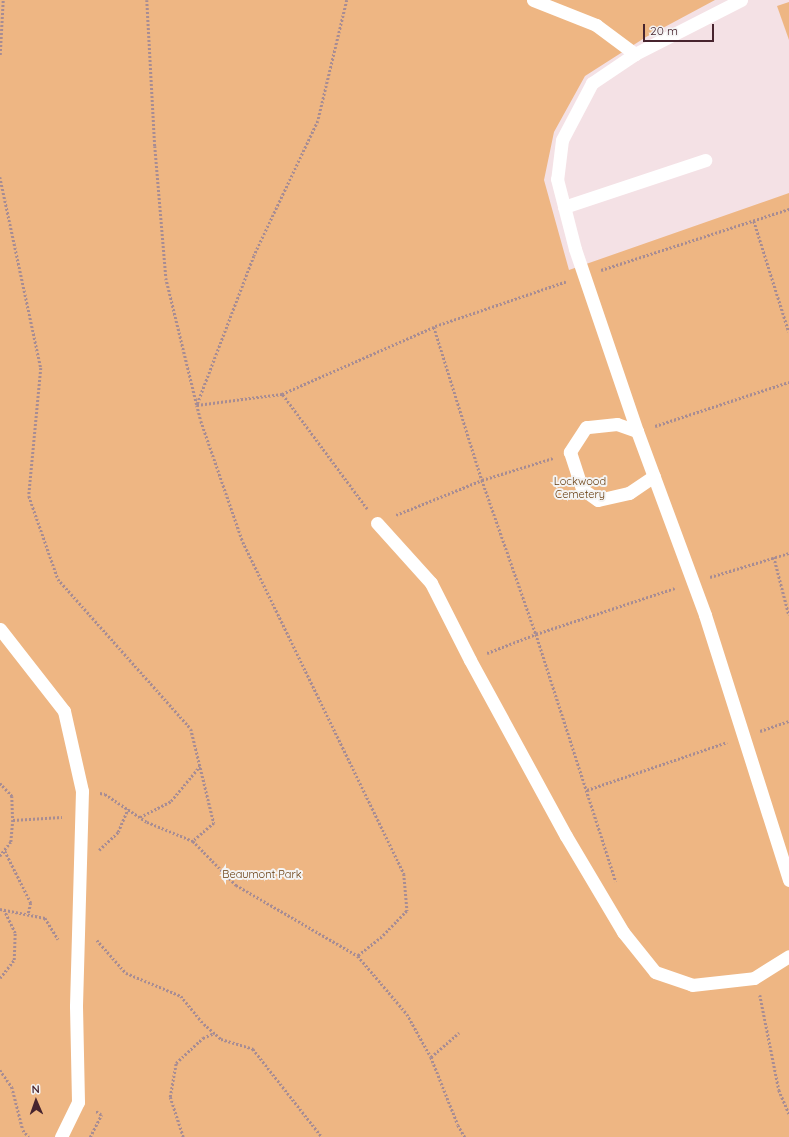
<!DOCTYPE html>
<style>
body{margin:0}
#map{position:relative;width:789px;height:1137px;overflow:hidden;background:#f4e1e5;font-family:Quicksand,sans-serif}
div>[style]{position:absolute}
.green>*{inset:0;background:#eeb683}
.path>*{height:2.5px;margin-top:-1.25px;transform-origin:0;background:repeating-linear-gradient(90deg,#a78c93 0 2px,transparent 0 4px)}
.service>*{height:13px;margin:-6.5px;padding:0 6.5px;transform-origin:6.5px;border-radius:6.5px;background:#fff}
span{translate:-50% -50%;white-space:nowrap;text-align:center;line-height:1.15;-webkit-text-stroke:4px #f4f4f4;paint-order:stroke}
.park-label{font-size:11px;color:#673d0f}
.north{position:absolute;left:16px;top:1081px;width:40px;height:40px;-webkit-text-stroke:3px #f4f4f4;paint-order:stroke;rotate:358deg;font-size:11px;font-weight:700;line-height:16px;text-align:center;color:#47242e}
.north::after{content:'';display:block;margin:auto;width:14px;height:18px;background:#47242e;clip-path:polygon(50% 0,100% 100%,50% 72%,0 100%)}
.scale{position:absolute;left:643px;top:24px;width:71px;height:18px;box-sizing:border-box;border:2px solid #47242e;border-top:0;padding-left:5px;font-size:12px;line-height:14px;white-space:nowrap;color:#47242e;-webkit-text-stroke:3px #f4f4f4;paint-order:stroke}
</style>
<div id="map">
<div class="green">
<i style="clip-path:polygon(0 0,715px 0,646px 37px,585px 76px,554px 132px,544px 180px,569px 270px,789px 193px,789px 1137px,0 1137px)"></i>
<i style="clip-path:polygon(789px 2px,789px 40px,777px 6px)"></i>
</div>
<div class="path">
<i style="left:147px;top:0;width:146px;rotate:86.9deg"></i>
<i style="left:155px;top:146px;width:132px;rotate:85.2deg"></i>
<i style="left:166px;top:278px;width:131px;rotate:76.3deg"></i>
<i style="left:197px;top:405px;width:86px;rotate:-7.4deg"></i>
<i style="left:347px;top:0;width:124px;rotate:103.5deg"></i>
<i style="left:318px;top:121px;width:149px;rotate:115.4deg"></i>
<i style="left:254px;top:256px;width:160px;rotate:110.9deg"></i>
<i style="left:197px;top:405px;width:16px;rotate:76deg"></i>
<i style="left:201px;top:421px;width:128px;rotate:70.9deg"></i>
<i style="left:243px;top:542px;width:369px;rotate:64.1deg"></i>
<i style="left:404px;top:874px;width:37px;rotate:85deg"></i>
<i style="left:407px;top:911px;width:36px;rotate:134deg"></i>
<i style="left:382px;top:937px;width:31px;rotate:142deg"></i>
<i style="left:0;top:55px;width:55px;rotate:-86.9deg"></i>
<i style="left:0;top:177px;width:195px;rotate:77.9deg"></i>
<i style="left:41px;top:368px;width:129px;rotate:95.4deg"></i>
<i style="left:29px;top:496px;width:88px;rotate:70.7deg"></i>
<i style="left:58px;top:579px;width:200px;rotate:48.4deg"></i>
<i style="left:191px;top:729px;width:97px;rotate:76.3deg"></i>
<i style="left:214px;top:823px;width:28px;rotate:139deg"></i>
<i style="left:754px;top:221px;width:116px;rotate:72.5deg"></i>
<i style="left:601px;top:270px;width:198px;rotate:-18deg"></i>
<i style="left:566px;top:282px;width:139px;rotate:161.2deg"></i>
<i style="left:434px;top:327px;width:160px;rotate:72.6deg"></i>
<i style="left:482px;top:480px;width:163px;rotate:70.7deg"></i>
<i style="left:536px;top:634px;width:260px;rotate:72.1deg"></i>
<i style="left:655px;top:426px;width:141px;rotate:-18.2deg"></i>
<i style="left:367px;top:509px;width:143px;rotate:-126.5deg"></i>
<i style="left:282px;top:394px;width:166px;rotate:-23.8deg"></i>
<i style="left:396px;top:515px;width:93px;rotate:-22.1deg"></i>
<i style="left:482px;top:480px;width:74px;rotate:-17.2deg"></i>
<i style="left:774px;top:557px;width:60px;rotate:75.5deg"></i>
<i style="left:710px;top:577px;width:83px;rotate:-16.9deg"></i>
<i style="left:487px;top:653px;width:53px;rotate:-21.2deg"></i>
<i style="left:536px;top:634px;width:146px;rotate:-18.3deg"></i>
<i style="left:760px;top:731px;width:31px;rotate:-19deg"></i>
<i style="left:0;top:783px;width:18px;rotate:47deg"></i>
<i style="left:12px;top:796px;width:24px;rotate:88deg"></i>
<i style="left:13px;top:820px;width:22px;rotate:95deg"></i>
<i style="left:11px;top:842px;width:18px;rotate:128deg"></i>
<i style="left:587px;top:790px;width:148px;rotate:-18.9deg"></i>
<i style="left:100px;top:793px;width:5px;rotate:11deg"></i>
<i style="left:105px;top:794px;width:50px;rotate:33.7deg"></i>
<i style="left:147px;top:822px;width:50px;rotate:22.4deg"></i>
<i style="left:193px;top:841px;width:62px;rotate:45.7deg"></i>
<i style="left:236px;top:885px;width:141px;rotate:30.2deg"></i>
<i style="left:358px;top:956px;width:76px;rotate:49.8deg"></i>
<i style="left:407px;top:1014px;width:49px;rotate:60.8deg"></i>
<i style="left:431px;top:1057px;width:73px;rotate:68.3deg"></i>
<i style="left:458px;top:1125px;width:14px;rotate:60deg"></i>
<i style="left:140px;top:817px;width:35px;rotate:-27deg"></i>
<i style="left:171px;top:801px;width:45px;rotate:-50.4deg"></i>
<i style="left:13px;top:820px;width:49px;rotate:-3.5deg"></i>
<i style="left:99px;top:850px;width:26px;rotate:-43deg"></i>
<i style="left:118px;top:832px;width:25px;rotate:-67deg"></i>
<i style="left:5px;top:851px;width:58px;rotate:63.4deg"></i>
<i style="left:31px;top:903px;width:12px;rotate:104deg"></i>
<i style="left:0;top:909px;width:46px;rotate:11.3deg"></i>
<i style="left:45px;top:918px;width:25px;rotate:58deg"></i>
<i style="left:97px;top:940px;width:44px;rotate:48.7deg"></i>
<i style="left:126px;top:973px;width:60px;rotate:22.7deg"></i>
<i style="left:181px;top:996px;width:36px;rotate:51deg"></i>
<i style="left:204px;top:1024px;width:23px;rotate:41deg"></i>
<i style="left:221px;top:1039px;width:34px;rotate:17deg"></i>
<i style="left:253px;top:1049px;width:112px;rotate:51.9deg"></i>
<i style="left:0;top:978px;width:23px;rotate:-52deg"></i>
<i style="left:14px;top:960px;width:27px;rotate:-88deg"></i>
<i style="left:15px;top:933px;width:25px;rotate:-116deg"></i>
<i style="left:760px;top:995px;width:97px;rotate:78.7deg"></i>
<i style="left:779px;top:1090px;width:26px;rotate:67deg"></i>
<i style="left:431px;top:1057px;width:37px;rotate:-41deg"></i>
<i style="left:0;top:1070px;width:21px;rotate:55deg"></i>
<i style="left:12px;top:1087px;width:44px;rotate:75.7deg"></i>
<i style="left:23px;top:1130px;width:9px;rotate:49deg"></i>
<i style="left:90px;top:1137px;width:25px;rotate:-63deg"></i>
<i style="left:101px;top:1115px;width:7px;rotate:-146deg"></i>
<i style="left:183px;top:1137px;width:42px;rotate:-108deg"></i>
<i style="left:170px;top:1097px;width:35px;rotate:-80deg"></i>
<i style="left:176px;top:1063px;width:37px;rotate:-43deg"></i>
<i style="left:203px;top:1038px;width:12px;rotate:-24deg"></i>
</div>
<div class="service">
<i style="left:533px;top:0;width:68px;rotate:21.6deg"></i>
<i style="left:596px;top:25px;width:49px;rotate:36.6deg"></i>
<i style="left:741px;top:0;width:119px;rotate:153deg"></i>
<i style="left:635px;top:54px;width:52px;rotate:146deg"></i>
<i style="left:592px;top:83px;width:64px;rotate:117.8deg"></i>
<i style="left:562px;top:140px;width:39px;rotate:97deg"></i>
<i style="left:557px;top:179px;width:72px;rotate:75.6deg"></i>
<i style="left:575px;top:249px;width:192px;rotate:71.2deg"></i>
<i style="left:637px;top:431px;width:196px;rotate:69.7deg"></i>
<i style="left:705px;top:615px;width:278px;rotate:72.4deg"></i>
<i style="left:564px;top:207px;width:149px;rotate:-18.4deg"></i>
<i style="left:637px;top:431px;width:21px;rotate:-161deg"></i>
<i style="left:617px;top:424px;width:31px;rotate:174deg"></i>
<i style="left:586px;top:427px;width:30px;rotate:123deg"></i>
<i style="left:570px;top:452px;width:39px;rotate:72deg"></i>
<i style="left:582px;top:489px;width:19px;rotate:35deg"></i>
<i style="left:598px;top:500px;width:32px;rotate:-13deg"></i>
<i style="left:629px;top:493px;width:30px;rotate:-34deg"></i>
<i style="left:377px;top:523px;width:81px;rotate:48deg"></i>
<i style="left:431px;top:583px;width:86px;rotate:63.1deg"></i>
<i style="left:470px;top:660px;width:200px;rotate:61.4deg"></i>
<i style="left:566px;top:836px;width:112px;rotate:59.3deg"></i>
<i style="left:623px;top:932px;width:51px;rotate:51.3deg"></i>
<i style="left:655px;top:972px;width:39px;rotate:19deg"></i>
<i style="left:692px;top:985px;width:62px;rotate:-6.4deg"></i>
<i style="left:754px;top:978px;width:41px;rotate:-32.2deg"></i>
<i style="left:0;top:629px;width:104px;rotate:52deg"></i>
<i style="left:64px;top:711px;width:82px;rotate:77.3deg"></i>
<i style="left:82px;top:791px;width:215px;rotate:91.6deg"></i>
<i style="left:76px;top:1006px;width:96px;rotate:88.8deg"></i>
<i style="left:78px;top:1102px;width:39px;rotate:116deg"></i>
</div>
<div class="park-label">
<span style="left:580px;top:488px">Lockwood<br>Cemetery</span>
<span style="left:262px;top:874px">Beaumont Park</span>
</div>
<div class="north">N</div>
<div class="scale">20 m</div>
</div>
